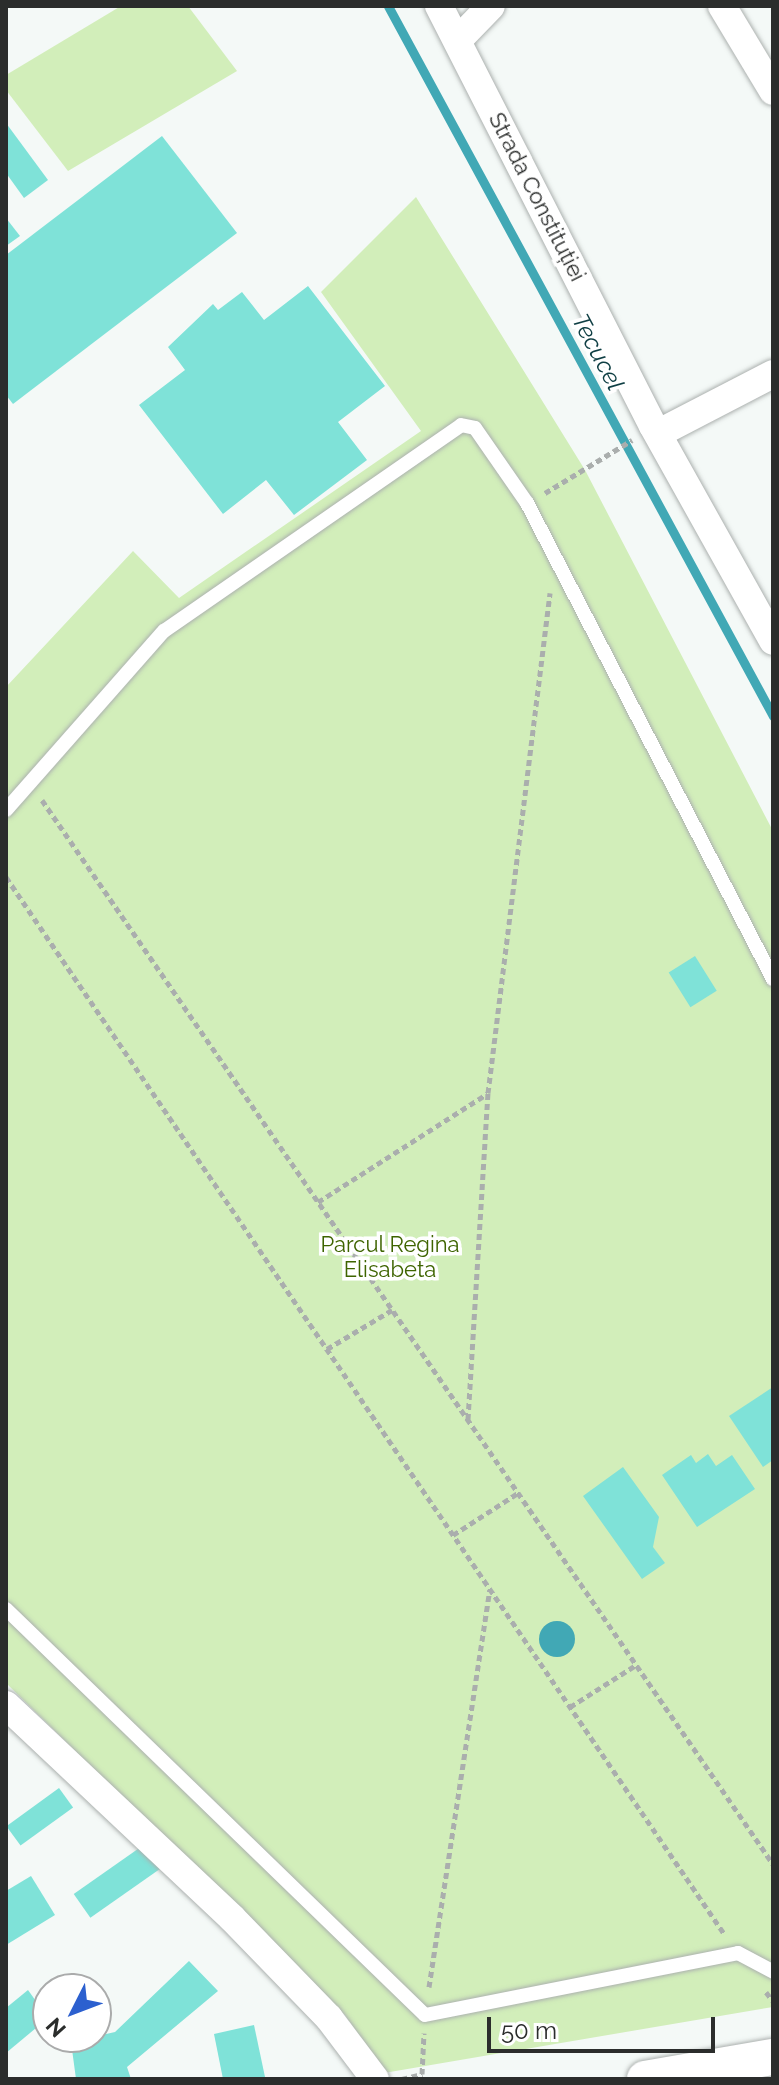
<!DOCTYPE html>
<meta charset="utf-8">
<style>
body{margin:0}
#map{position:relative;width:779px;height:2085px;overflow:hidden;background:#f4f9f7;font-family:Raleway,sans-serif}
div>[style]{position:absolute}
.green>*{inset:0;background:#d2eeba}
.water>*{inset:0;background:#41a8b5}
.round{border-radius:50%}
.stream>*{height:9px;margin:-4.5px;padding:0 4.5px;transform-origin:4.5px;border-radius:4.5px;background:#41a8b5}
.building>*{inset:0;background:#7fe2d8;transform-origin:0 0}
.path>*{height:5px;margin-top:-2.5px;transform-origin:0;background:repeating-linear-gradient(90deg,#aaaead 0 6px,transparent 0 10px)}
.roads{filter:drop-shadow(0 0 2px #acb1af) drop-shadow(0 0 2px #acb1af)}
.service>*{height:14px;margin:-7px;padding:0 7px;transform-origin:7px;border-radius:7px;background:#fff}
.minor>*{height:28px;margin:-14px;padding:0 14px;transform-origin:14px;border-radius:14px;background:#fff}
.tertiary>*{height:36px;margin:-18px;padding:0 18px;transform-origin:18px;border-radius:18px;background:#fff}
span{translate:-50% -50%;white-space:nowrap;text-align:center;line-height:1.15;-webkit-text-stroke:7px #fff;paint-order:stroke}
.street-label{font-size:22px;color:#2b2d2c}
.park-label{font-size:22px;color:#3e6400}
.water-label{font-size:24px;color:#0e3e43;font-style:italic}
.frame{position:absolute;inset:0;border:8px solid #2b2d2c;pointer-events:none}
.north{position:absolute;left:32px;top:1973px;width:80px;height:80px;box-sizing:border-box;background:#fff;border:2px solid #aaabab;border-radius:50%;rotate:228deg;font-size:22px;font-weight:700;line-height:32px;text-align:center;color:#2b2d2c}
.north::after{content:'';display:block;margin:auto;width:28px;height:36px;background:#2c60cf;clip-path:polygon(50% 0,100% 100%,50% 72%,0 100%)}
.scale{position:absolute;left:487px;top:2017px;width:228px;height:36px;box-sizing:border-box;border:4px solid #2b2d2c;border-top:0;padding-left:10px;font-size:24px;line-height:28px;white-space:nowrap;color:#2b2d2c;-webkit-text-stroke:6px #fff;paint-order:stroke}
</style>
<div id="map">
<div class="green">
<i style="clip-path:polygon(121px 6px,188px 6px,237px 71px,68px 171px,6px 90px,6px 75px)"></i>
<i style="clip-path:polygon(416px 197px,585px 470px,773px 831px,773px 2007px,384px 2073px,345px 2015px,6px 1683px,6px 687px,133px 551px,179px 598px,421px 431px,321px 292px)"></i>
</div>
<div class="water">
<i class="round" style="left:539px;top:1621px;width:36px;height:36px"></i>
</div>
<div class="stream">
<i style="left:388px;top:6px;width:808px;rotate:61.53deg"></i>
</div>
<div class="building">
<i style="clip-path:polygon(6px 123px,48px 180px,24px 198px,6px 173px)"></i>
<i style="clip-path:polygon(162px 136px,237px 233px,13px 404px,6px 395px,6px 255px)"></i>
<i style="clip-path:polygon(6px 218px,20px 236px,6px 246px)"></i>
<i style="clip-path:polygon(308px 286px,385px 386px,338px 422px,367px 460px,294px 515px,266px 480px,223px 514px,139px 405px,185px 370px,168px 347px,213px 304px,218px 310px,242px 292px,264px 320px)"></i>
<i style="left:695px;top:956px;width:41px;height:31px;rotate:58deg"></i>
<i style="clip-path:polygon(773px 1387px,773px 1460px,763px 1467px,729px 1416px)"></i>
<i style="clip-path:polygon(708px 1454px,716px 1466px,732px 1455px,755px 1489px,697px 1527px,662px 1475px,691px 1455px,696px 1463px)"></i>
<i style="clip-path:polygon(623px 1467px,659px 1517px,653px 1547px,665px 1563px,642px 1579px,583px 1496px)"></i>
<i style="left:59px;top:1788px;width:24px;height:65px;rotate:54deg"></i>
<i style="left:145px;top:1844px;width:29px;height:87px;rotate:55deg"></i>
<i style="clip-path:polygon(31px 1876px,55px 1915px,6px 1945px,6px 1891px)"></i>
<i style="clip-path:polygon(189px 1961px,218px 1991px,127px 2067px,131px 2079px,76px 2079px,71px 2042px,115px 2032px)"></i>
<i style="clip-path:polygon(28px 1990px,48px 2018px,6px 2053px,6px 2008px)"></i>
<i style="clip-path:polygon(254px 2025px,265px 2077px,223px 2079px,214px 2034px)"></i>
</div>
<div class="path">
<i style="left:545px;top:493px;width:102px;rotate:-31.3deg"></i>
<i style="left:42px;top:800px;width:1291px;rotate:55.51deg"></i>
<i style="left:6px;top:877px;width:1279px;rotate:55.8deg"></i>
<i style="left:318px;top:1202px;width:201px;rotate:-32.6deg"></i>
<i style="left:327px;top:1349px;width:76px;rotate:-31deg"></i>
<i style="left:468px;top:1419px;width:327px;rotate:-86.5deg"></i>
<i style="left:488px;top:1093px;width:504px;rotate:-82.93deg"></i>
<i style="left:453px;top:1535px;width:77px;rotate:-32.9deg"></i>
<i style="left:570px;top:1707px;width:78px;rotate:-32.5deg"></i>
<i style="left:429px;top:1987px;width:402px;rotate:-81.3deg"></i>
<i style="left:766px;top:1992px;width:11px;rotate:52deg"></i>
<i style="left:402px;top:2079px;width:21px;rotate:-14deg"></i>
<i style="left:422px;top:2074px;width:41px;rotate:-87.2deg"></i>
</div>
<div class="roads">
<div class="service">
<i style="left:6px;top:810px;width:239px;rotate:-48.6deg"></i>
<i style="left:164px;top:631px;width:361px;rotate:-34.7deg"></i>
<i style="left:461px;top:425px;width:14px;rotate:12deg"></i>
<i style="left:475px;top:428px;width:91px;rotate:55.3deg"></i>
<i style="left:527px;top:503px;width:536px;rotate:62.67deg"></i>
<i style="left:6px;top:1609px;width:583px;rotate:44.1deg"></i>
<i style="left:425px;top:2015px;width:319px;rotate:-11.2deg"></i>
<i style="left:738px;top:1953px;width:40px;rotate:28deg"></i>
</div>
<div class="minor">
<i style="left:439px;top:6px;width:471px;rotate:63deg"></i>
<i style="left:653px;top:426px;width:246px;rotate:60.8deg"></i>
<i style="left:722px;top:6px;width:99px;rotate:59deg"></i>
<i style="left:458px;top:40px;width:47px;rotate:-45.9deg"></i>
<i style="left:659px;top:433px;width:128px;rotate:-27.4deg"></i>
<i style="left:6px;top:1705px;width:311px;rotate:43.3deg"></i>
<i style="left:232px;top:1918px;width:139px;rotate:45.9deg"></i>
<i style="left:329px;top:2018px;width:76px;rotate:53deg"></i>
</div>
<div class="tertiary">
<i style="left:645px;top:2079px;width:130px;rotate:-9.8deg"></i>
</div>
</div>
<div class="street-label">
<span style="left:537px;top:197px;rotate:63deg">Strada Constituției</span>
</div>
<div class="park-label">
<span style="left:390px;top:1257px">Parcul Regina<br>Elisabeta</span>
</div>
<div class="water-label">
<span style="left:598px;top:352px;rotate:62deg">Tecucel</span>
</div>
<div class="frame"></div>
<div class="north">N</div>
<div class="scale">50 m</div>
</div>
